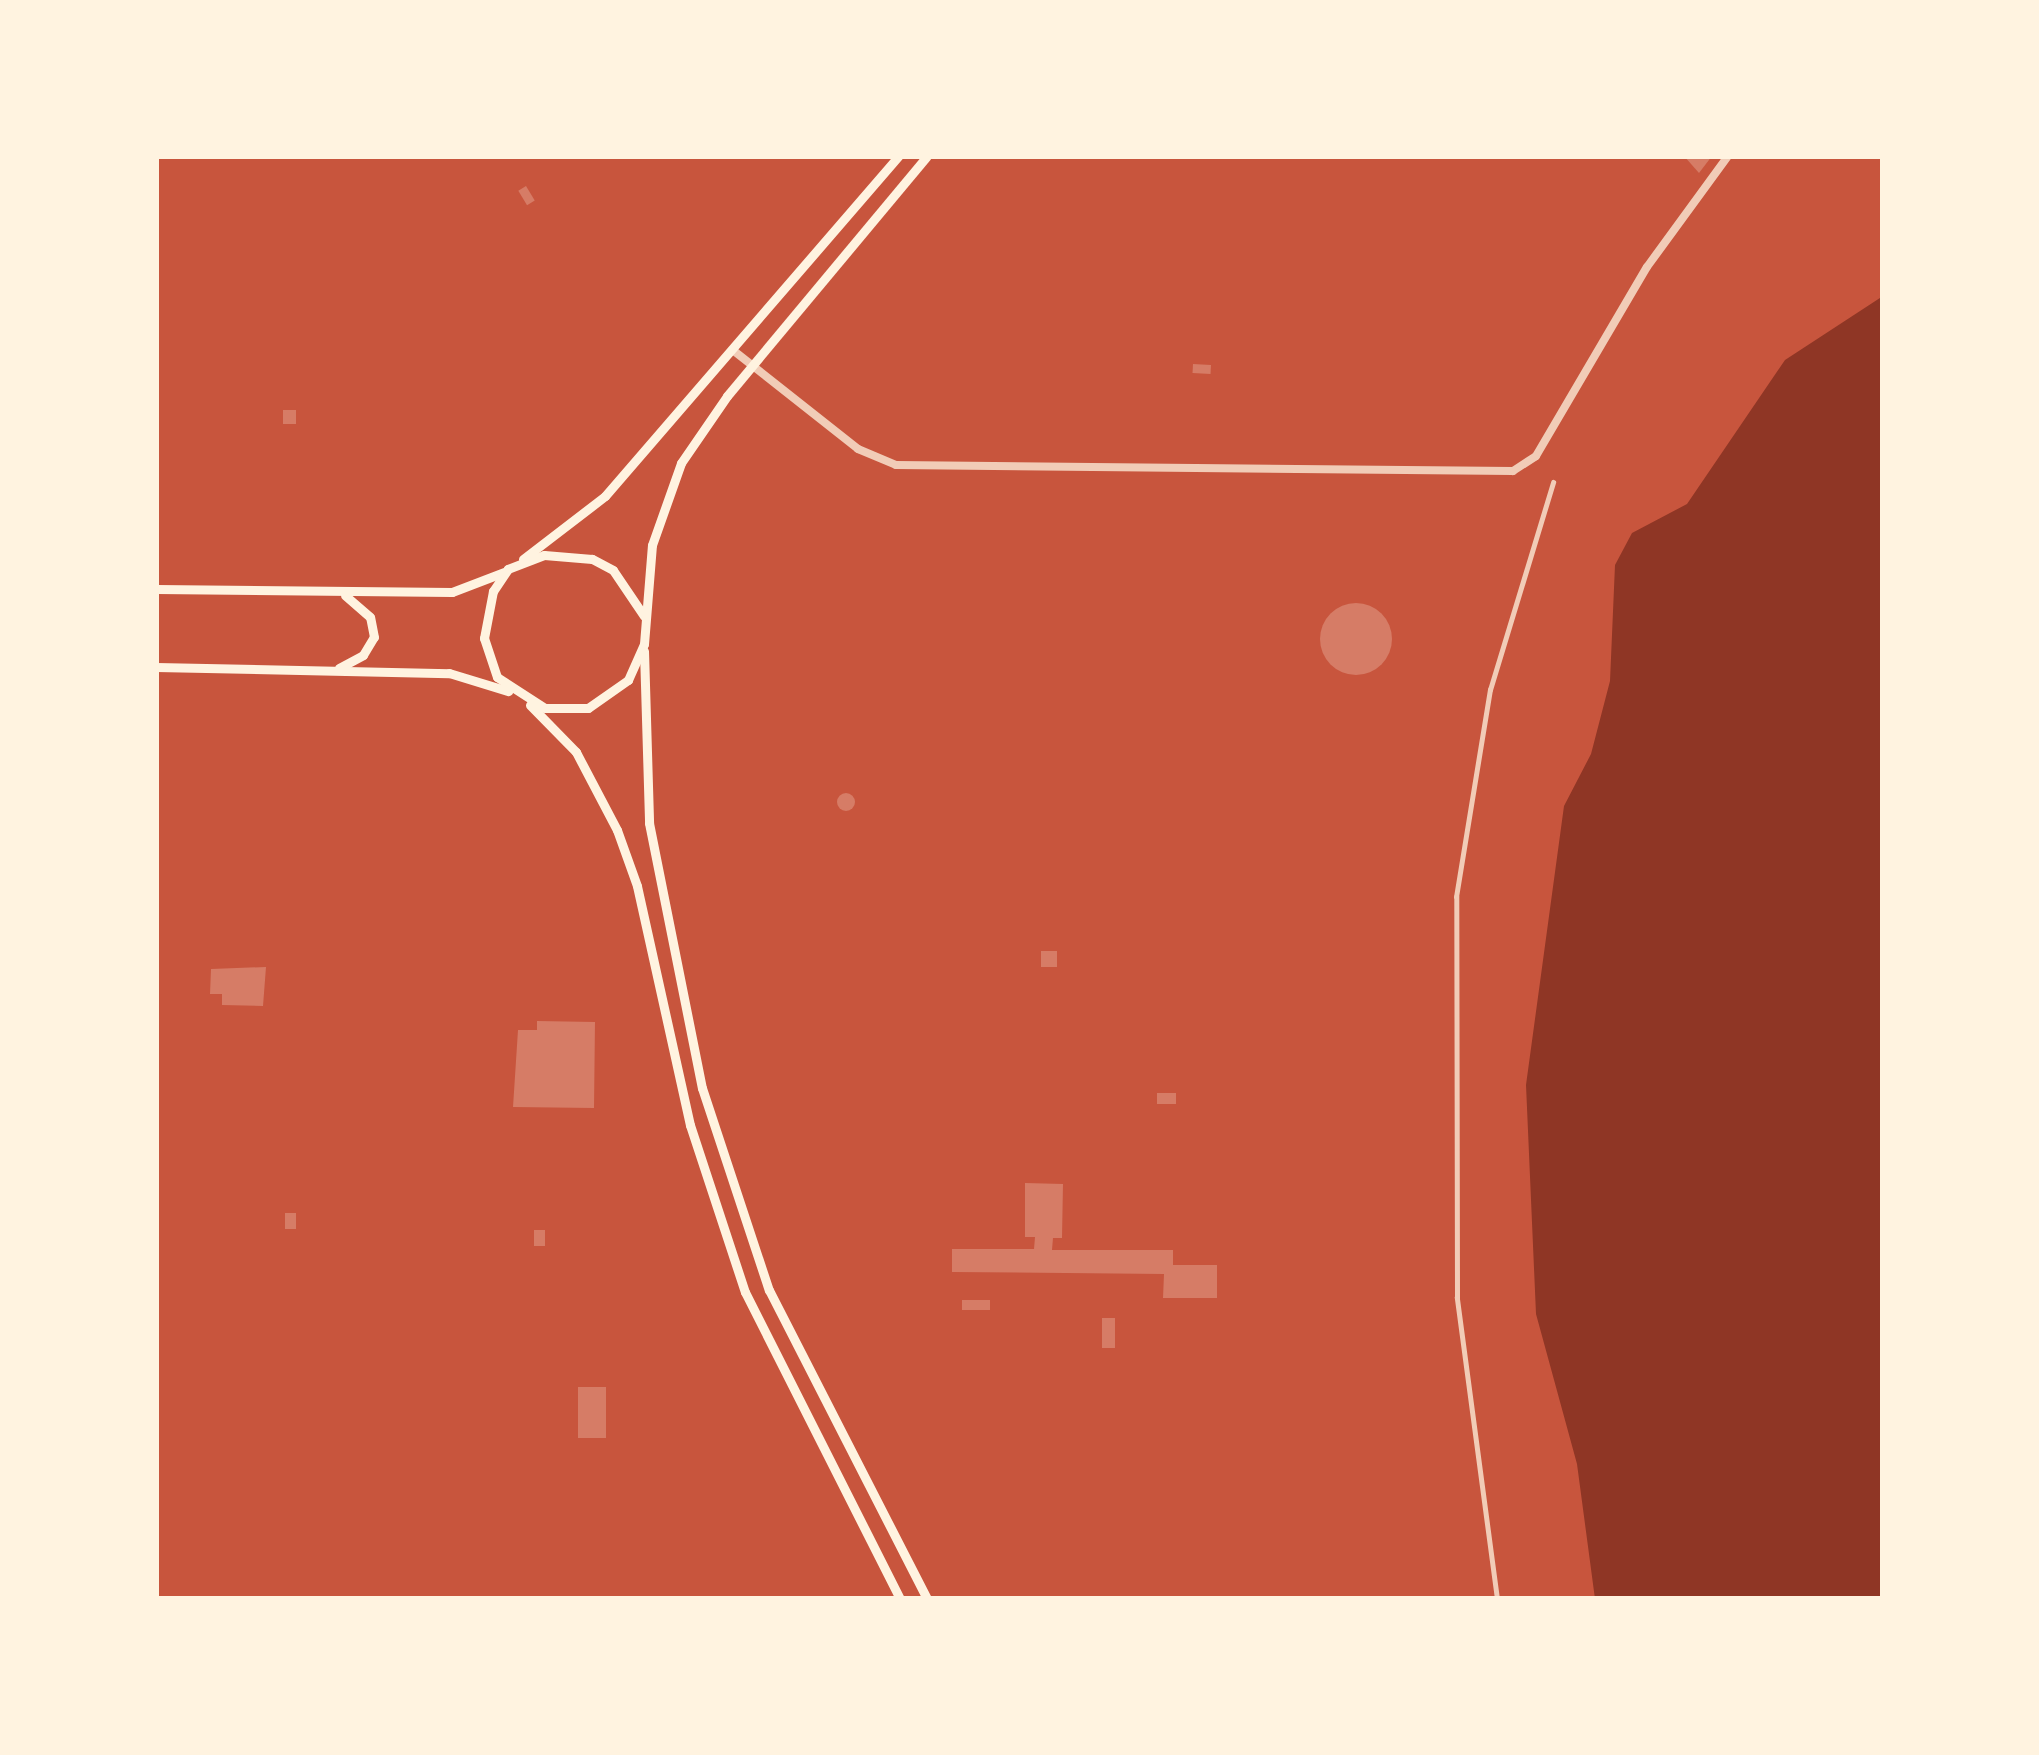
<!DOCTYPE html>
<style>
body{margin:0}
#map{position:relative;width:2039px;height:1755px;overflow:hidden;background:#c8553d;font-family:"PT Sans",sans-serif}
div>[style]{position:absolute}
.water>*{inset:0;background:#8f3625}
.building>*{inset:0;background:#d67c66;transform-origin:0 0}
.round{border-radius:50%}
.pedestrian>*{height:4.5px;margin:-2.25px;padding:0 2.25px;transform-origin:2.25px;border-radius:2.25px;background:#f1ccb7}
.minor>*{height:8px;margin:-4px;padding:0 4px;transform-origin:4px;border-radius:4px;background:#f1ccb7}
.secondary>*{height:9px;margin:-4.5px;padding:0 4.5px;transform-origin:4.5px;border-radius:4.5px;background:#fff3e0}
span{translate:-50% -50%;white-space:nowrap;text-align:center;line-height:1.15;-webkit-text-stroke:9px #fff3e0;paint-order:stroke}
.frame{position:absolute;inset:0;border:159px solid #fff3e0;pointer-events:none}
</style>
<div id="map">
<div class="water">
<i style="clip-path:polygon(1883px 296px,1883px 1599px,1595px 1599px,1577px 1464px,1536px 1314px,1526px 1085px,1564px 806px,1591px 754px,1610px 681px,1615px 565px,1632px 533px,1687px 504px,1785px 360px)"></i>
</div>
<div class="building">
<i style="clip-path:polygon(1684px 156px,1712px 156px,1699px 173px)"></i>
<i style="left:526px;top:186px;width:17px;height:9px;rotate:59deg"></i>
<i style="left:1193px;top:364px;width:18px;height:9px;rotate:3deg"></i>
<i style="left:283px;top:410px;width:13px;height:14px"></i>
<i class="round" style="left:1320px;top:603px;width:72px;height:72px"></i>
<i class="round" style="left:837px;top:793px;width:18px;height:18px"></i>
<i style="left:1057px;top:951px;width:16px;height:16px;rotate:90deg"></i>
<i style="clip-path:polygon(266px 967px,263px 1006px,222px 1005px,222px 994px,210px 994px,211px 969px)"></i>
<i style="clip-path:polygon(537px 1021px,595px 1022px,594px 1108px,513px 1107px,518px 1030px,537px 1030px)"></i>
<i style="left:1157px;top:1093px;width:19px;height:11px"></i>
<i style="clip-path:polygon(1025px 1183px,1063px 1184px,1062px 1238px,1053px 1238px,1052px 1250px,1173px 1250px,1173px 1265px,1217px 1265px,1217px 1298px,1163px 1298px,1164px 1274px,952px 1272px,952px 1249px,1034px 1249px,1035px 1237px,1025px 1237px)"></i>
<i style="left:285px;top:1213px;width:11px;height:16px"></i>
<i style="left:534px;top:1230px;width:11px;height:16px"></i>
<i style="left:962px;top:1300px;width:28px;height:10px"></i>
<i style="left:1102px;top:1318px;width:13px;height:30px"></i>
<i style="left:578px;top:1387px;width:28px;height:51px"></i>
</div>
<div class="pedestrian">
<i style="left:1497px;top:1599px;width:304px;rotate:-97.6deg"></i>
<i style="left:1457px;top:1298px;width:401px;rotate:-90.1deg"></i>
<i style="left:1456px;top:897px;width:210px;rotate:-80.7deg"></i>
<i style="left:1490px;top:690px;width:217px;rotate:-73.1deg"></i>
</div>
<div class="minor">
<i style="left:734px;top:351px;width:158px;rotate:38.3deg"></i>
<i style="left:858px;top:449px;width:41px;rotate:22.8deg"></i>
<i style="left:896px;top:465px;width:617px;rotate:0.56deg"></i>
<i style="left:1513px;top:471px;width:27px;rotate:-33deg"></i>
<i style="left:1536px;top:456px;width:219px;rotate:-59.6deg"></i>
<i style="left:1647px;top:267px;width:137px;rotate:-53.9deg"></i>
</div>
<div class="secondary">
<i style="left:523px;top:559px;width:103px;rotate:-37.5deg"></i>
<i style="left:605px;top:496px;width:449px;rotate:-49.2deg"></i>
<i style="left:156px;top:589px;width:296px;rotate:0.6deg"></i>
<i style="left:452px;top:592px;width:56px;rotate:-21deg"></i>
<i style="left:644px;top:616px;width:55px;rotate:-124deg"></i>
<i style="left:613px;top:570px;width:24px;rotate:-152deg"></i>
<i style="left:592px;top:559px;width:48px;rotate:-175.2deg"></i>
<i style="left:544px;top:555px;width:39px;rotate:159deg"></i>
<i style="left:508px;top:569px;width:27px;rotate:124deg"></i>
<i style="left:493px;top:591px;width:48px;rotate:100.8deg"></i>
<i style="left:484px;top:638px;width:41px;rotate:71.6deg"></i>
<i style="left:497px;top:677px;width:57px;rotate:32.9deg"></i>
<i style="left:545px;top:708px;width:43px"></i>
<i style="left:588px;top:708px;width:49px;rotate:-35deg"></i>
<i style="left:628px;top:680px;width:39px;rotate:-66deg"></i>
<i style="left:644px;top:644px;width:99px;rotate:-85.4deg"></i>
<i style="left:652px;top:545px;width:87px;rotate:-70.5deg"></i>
<i style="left:681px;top:463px;width:81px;rotate:-55.5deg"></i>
<i style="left:727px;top:396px;width:312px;rotate:-50.2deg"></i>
<i style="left:644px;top:651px;width:172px;rotate:88.3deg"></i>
<i style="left:649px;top:823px;width:270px;rotate:78.7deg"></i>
<i style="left:702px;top:1088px;width:213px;rotate:71.7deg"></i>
<i style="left:769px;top:1290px;width:347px;rotate:62.9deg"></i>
<i style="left:156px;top:667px;width:293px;rotate:1.2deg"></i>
<i style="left:449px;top:673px;width:62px;rotate:17deg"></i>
<i style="left:339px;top:668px;width:27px;rotate:-28deg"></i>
<i style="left:363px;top:655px;width:21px;rotate:-59deg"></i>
<i style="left:374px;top:637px;width:20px;rotate:-101deg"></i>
<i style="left:370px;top:617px;width:33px;rotate:-139deg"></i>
<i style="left:530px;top:705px;width:66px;rotate:45.6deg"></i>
<i style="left:576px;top:752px;width:88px;rotate:62.3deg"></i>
<i style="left:617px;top:830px;width:59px;rotate:70.3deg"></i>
<i style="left:637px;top:886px;width:245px;rotate:77.5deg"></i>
<i style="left:690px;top:1125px;width:176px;rotate:71.8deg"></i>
<i style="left:745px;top:1292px;width:344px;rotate:63.2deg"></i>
</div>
<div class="frame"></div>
</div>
